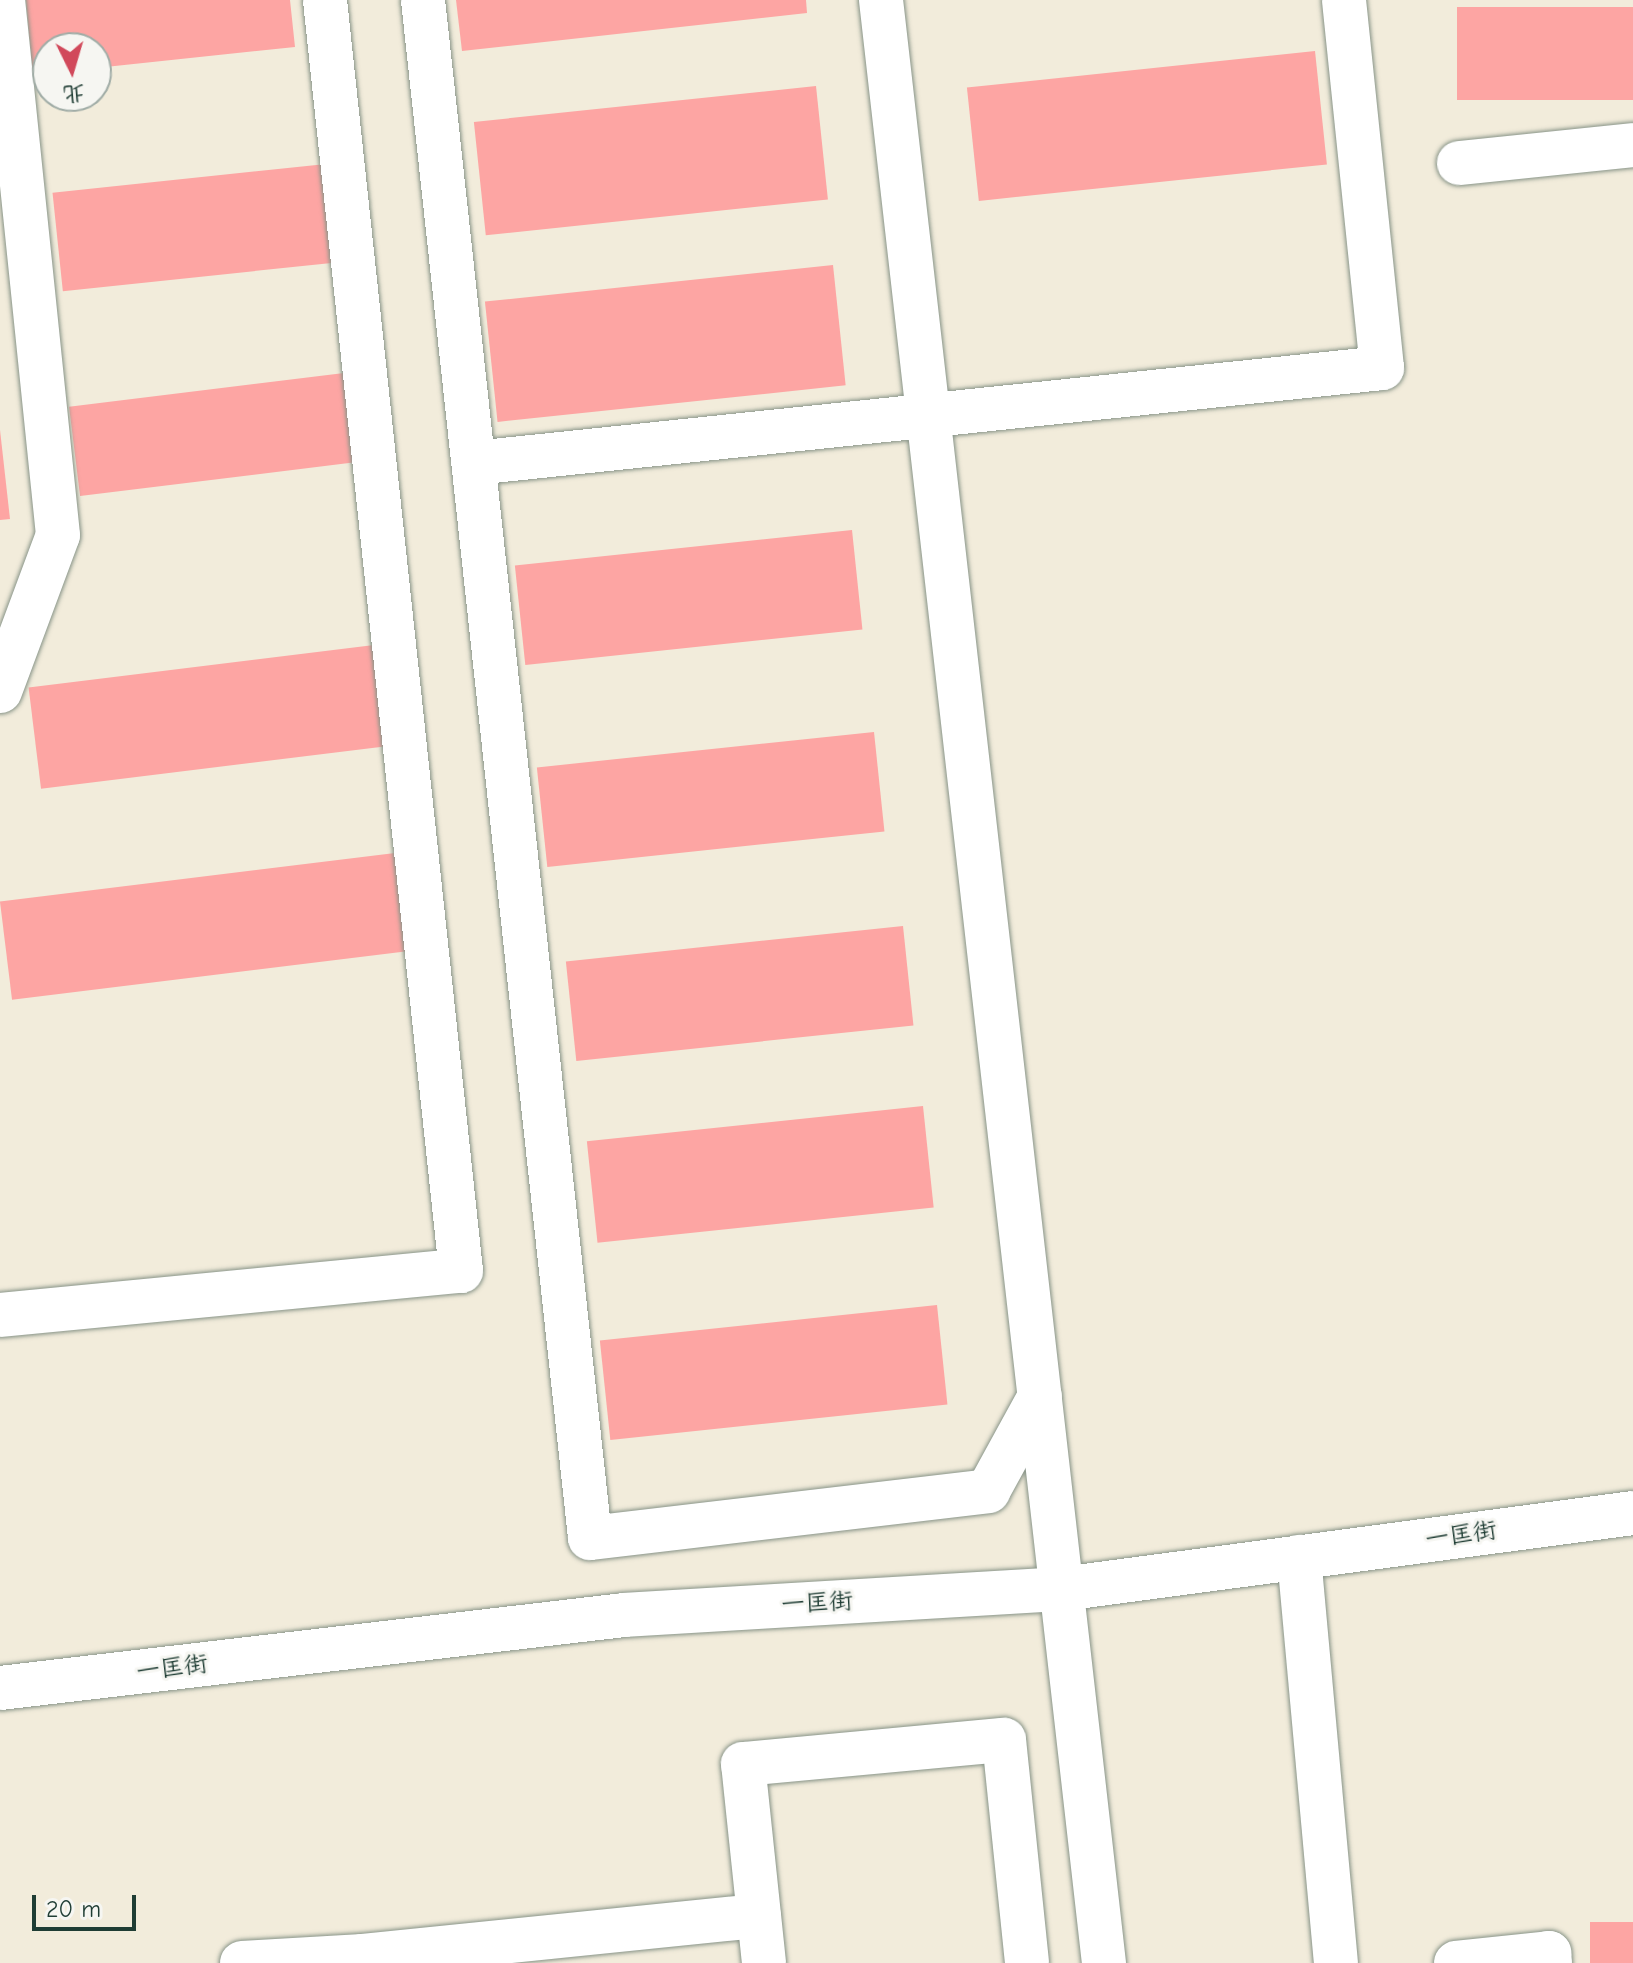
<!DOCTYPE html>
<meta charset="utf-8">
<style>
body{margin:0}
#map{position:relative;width:1633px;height:1963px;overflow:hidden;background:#f2ecdb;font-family:"Comic Neue","LXGW WenKai TC",sans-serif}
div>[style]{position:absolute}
.building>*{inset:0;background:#fda5a3;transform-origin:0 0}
.roads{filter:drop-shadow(0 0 2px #889488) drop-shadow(0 0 2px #889488)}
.minor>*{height:44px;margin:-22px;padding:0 22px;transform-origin:22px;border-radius:22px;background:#fff}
span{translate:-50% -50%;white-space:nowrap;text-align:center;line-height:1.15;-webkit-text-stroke:6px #f6f6f2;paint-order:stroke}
.street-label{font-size:24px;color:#1f3d34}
.north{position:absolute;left:32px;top:32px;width:80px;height:80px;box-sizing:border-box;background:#f6f6f2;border:2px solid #a0aca6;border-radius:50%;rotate:175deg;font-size:22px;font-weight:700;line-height:32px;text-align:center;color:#1f3d34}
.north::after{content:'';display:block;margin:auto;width:28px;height:36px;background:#d1495b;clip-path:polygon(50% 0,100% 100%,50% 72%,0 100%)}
.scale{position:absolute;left:32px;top:1895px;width:104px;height:36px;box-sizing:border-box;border:4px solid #1f3d34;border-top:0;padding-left:10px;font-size:24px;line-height:28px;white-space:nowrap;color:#1f3d34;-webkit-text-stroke:6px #f6f6f2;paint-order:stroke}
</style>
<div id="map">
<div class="building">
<i style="clip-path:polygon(26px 0,290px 0,295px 47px,96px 68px,96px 48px,48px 48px,48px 73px,33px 75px)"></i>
<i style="clip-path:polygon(456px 0,806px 0,807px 13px,462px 51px)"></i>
<i style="left:1633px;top:7px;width:93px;height:176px;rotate:90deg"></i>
<i style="left:1315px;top:51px;width:114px;height:350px;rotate:84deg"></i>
<i style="left:816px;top:86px;width:114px;height:344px;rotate:84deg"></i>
<i style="left:326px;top:164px;width:99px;height:275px;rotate:84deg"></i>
<i style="left:833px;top:265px;width:121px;height:350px;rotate:84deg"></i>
<i style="left:344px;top:373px;width:90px;height:277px;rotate:83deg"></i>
<i style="clip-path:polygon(0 430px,10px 519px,0 520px)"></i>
<i style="left:852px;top:530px;width:100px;height:339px;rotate:84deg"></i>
<i style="left:374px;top:645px;width:102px;height:348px;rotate:83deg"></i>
<i style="left:874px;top:732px;width:100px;height:339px;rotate:84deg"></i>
<i style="left:395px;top:853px;width:99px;height:398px;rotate:83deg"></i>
<i style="left:903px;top:926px;width:100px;height:339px;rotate:84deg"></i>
<i style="left:923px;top:1106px;width:102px;height:338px;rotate:84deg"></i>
<i style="left:937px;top:1305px;width:100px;height:339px;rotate:84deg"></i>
<i style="left:1633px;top:1922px;width:41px;height:43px;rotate:90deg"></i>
</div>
<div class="roads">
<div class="minor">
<i style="left:423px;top:0;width:1547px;rotate:83.8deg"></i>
<i style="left:590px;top:1538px;width:401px;rotate:-6.7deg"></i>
<i style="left:988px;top:1491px;width:108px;rotate:-61.3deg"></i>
<i style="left:881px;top:0;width:1976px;rotate:83.52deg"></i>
<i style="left:1459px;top:163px;width:175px;rotate:-5.9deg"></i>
<i style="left:474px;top:463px;width:913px;rotate:-5.97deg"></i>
<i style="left:1382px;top:368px;width:370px;rotate:-95.9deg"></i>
<i style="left:0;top:691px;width:166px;rotate:-69.6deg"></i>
<i style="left:58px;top:535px;width:538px;rotate:-95.87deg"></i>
<i style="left:0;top:1315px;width:463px;rotate:-5.5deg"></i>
<i style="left:461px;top:1271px;width:1278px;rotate:-96.11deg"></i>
<i style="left:1299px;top:1557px;width:408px;rotate:84.8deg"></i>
<i style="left:0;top:1688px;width:628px;rotate:-6.67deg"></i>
<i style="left:624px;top:1615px;width:439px;rotate:-3.4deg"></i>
<i style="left:1062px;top:1589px;width:576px;rotate:-7.58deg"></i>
<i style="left:242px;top:1963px;width:121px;rotate:-3.3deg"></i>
<i style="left:364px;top:1963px;width:7px;rotate:-98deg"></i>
<i style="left:363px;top:1956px;width:398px;rotate:-5.8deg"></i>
<i style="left:764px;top:1963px;width:200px;rotate:-96deg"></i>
<i style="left:743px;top:1764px;width:262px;rotate:-5.3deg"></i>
<i style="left:1004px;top:1740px;width:224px;rotate:84.1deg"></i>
<i style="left:1456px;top:1963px;width:94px;rotate:-6.1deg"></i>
<i style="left:1549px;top:1953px;width:10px;rotate:84deg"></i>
</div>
</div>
<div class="street-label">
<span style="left:1461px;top:1535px;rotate:-8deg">一匡街</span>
<span style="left:817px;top:1603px;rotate:-3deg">一匡街</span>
<span style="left:172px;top:1668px;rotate:-7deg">一匡街</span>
</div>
<div class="north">北</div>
<div class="scale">20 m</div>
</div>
